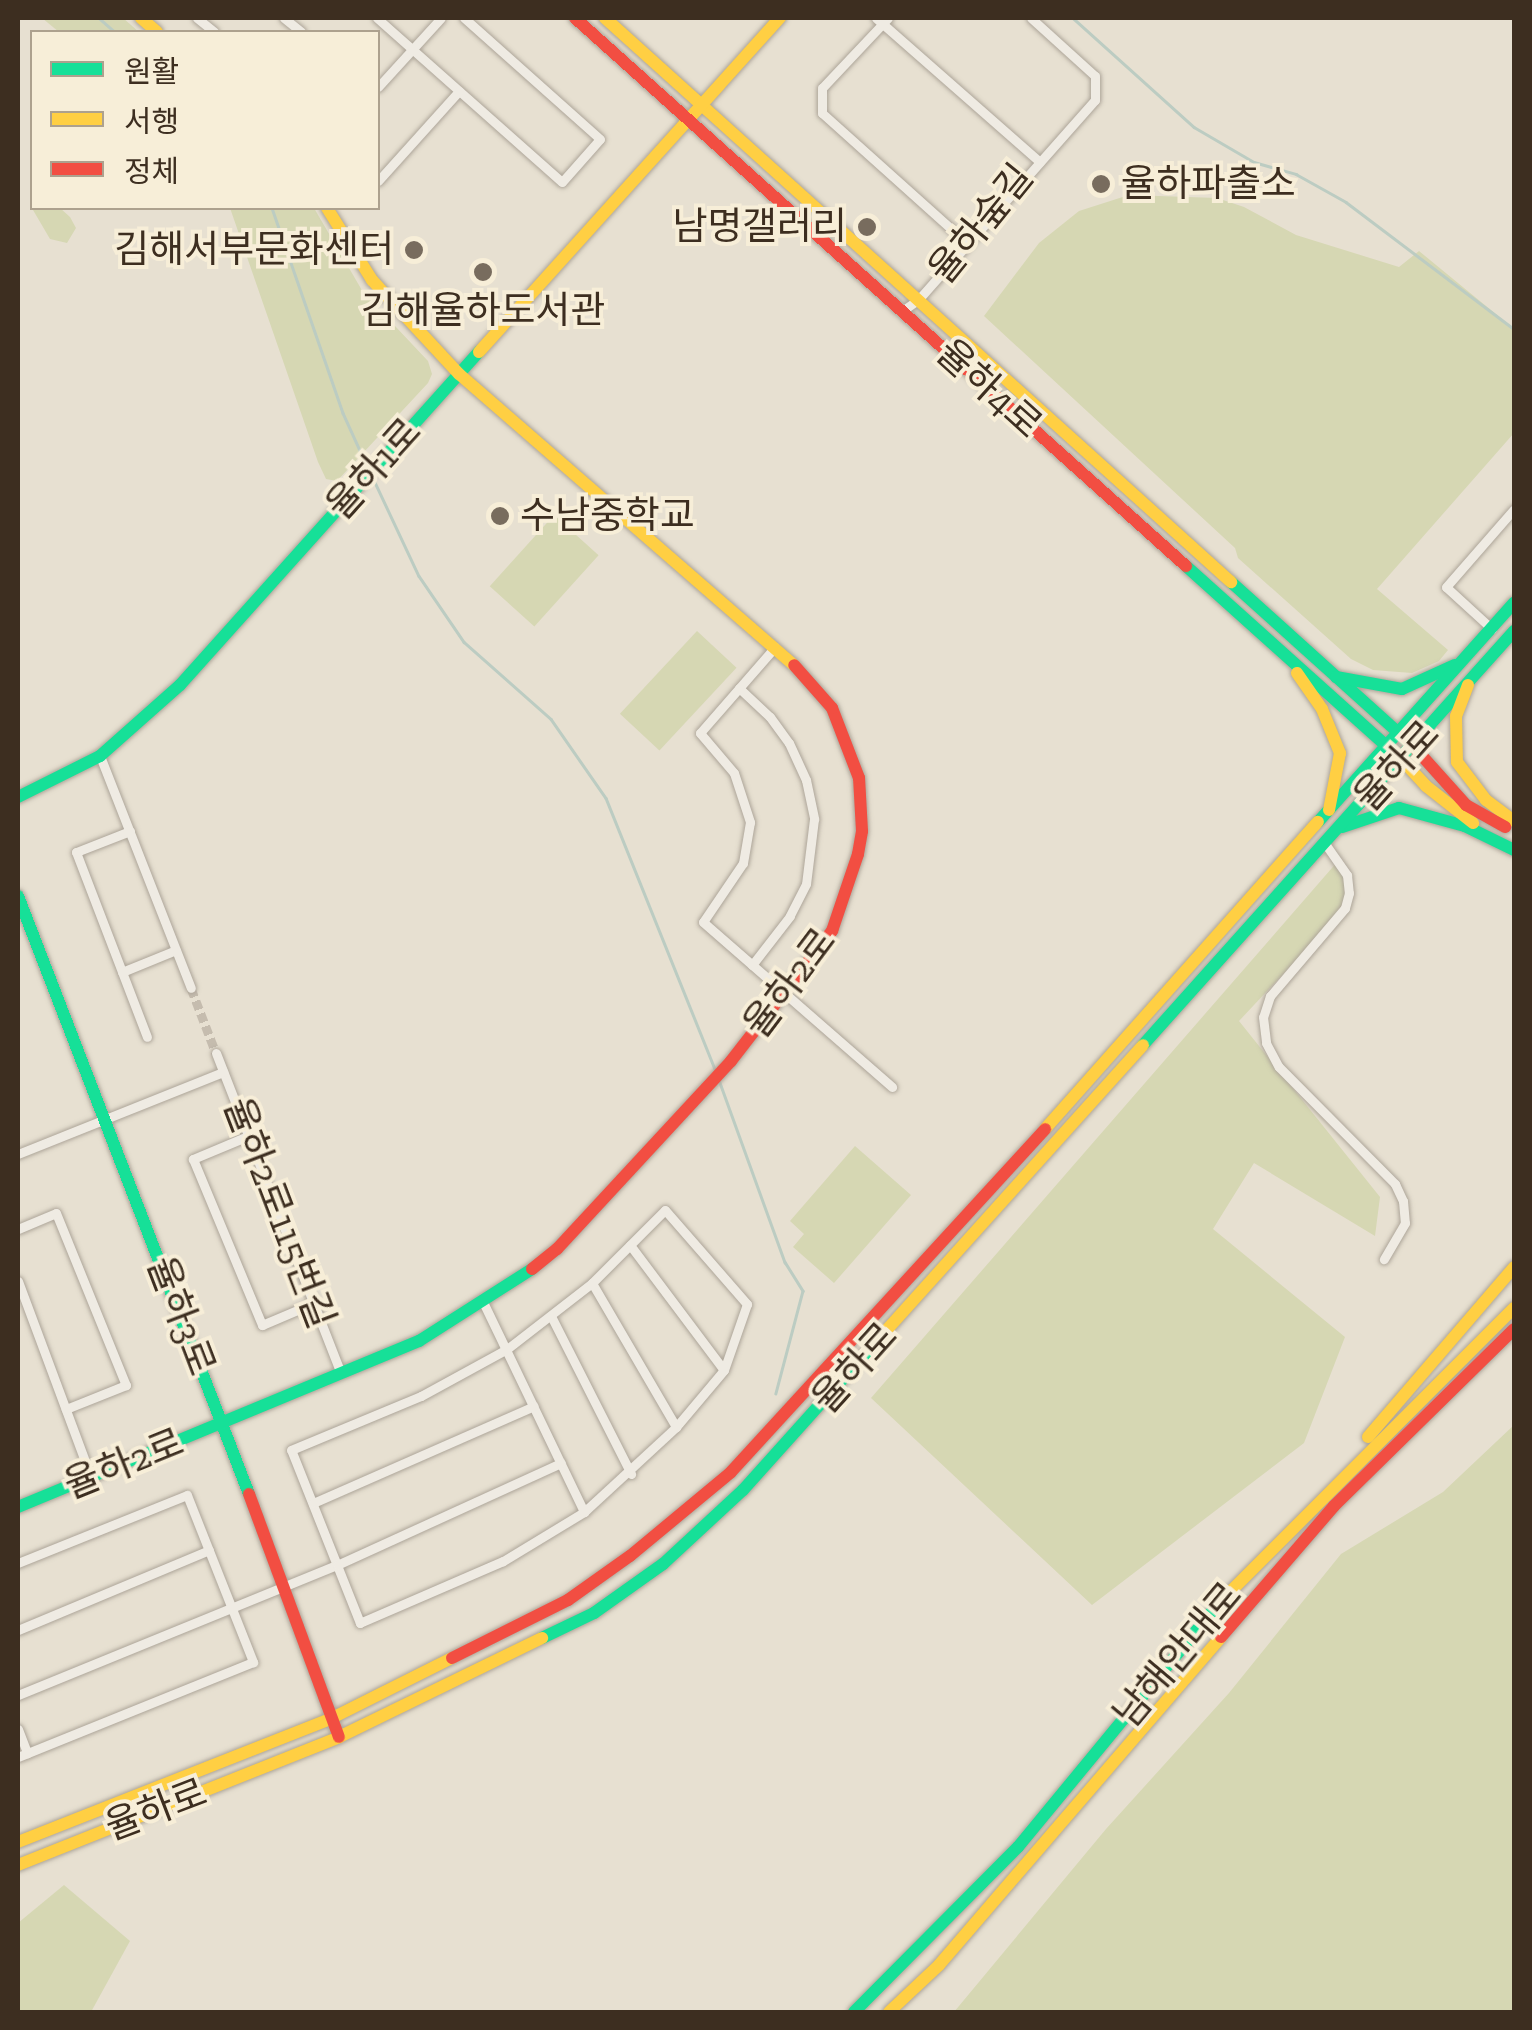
<!DOCTYPE html>
<meta charset="utf-8">
<style>
body{margin:0}
#map{position:relative;width:1532px;height:2030px;overflow:hidden;background:#e7e0d1;font-family:"Zilla Slab","Noto Sans KR",serif}
div>[style]{position:absolute}
.green>*{inset:0;background:#d6d7b3;transform-origin:0 0}
.stream>*{height:2.5px;margin:-1.25px;padding:0 1.25px;transform-origin:1.25px;border-radius:1.25px;background:#bcccc2}
.street-tunnel>*{height:9px;margin-top:-4.5px;transform-origin:0;background:repeating-linear-gradient(90deg,#c5bcae 0 9px,transparent 0 13.5px)}
.roads{filter:drop-shadow(0 0 2px #ada599) drop-shadow(0 0 2px #ada599)}
.street>*{height:9px;margin:-4.5px;padding:0 4.5px;transform-origin:4.5px;border-radius:4.5px;background:#efebe3}
.fast>*{height:12px;margin:-6px;padding:0 6px;transform-origin:6px;border-radius:6px;background:#16e098}
.slow>*{height:12px;margin:-6px;padding:0 6px;transform-origin:6px;border-radius:6px;background:#ffcf43}
.jam>*{height:12px;margin:-6px;padding:0 6px;transform-origin:6px;border-radius:6px;background:#f24e42}
.dots>*{width:28px;height:28px;translate:-50% -50%;box-sizing:border-box;border:5px solid #f7eed8;border-radius:50%}
span{translate:-50% -50%;white-space:nowrap;text-align:center;line-height:1.15;-webkit-text-stroke:8px #f7eed8;paint-order:stroke}
.poi-label{font-size:38px;color:#3d2e20}
.left{translate:0 -50%;text-align:left}
.right{translate:-100% -50%;text-align:right}
.street-label{font-size:38px;color:#3d2e20}
.frame{position:absolute;inset:0;border:20px solid #3d2e20;pointer-events:none}
.legend{position:absolute;left:30px;top:30px;width:350px;height:180px;box-sizing:border-box;background:#f7eed8;border:2px solid #ada18e;margin:0;padding:12px 18px;list-style:none;font-size:30px;color:#3d2e20}
.legend li{display:flex;align-items:center;gap:20px;height:50px}
.legend b{width:50px;border:2px solid #ada18e}
</style>
<div id="map">
<div class="green">
<i style="clip-path:polygon(42px 18px,123px 18px,139px 32px,59px 32px)"></i>
<i style="clip-path:polygon(1129px 195px,1217px 198px,1244px 207px,1296px 235px,1399px 267px,1419px 251px,1514px 329px,1514px 433px,1377px 589px,1448px 650px,1439px 661px,1412px 673px,1373px 670px,1351px 659px,1238px 558px,1235px 548px,984px 316px,1039px 243px,1079px 211px)"></i>
<i style="clip-path:polygon(32px 200px,32px 208px,60px 208px,70px 217px,76px 228px,67px 243px,50px 239px,33px 210px,31px 204px)"></i>
<i style="clip-path:polygon(230px 208px,314px 208px,363px 292px,428px 361px,432px 374px,428px 383px,337px 481px,326px 479px,318px 462px)"></i>
<i style="left:554px;top:515px;width:60px;height:96px;rotate:42deg"></i>
<i style="left:697px;top:631px;width:54px;height:113px;rotate:43deg"></i>
<i style="clip-path:polygon(1338px 861px,1347px 875px,1345px 908px,1239px 1021px,1380px 1197px,1375px 1236px,1254px 1163px,1213px 1229px,1345px 1337px,1304px 1443px,1092px 1605px,871px 1398px)"></i>
<i style="clip-path:polygon(855px 1146px,911px 1195px,834px 1283px,793px 1247px,804px 1234px,790px 1221px)"></i>
<i style="clip-path:polygon(1514px 1425px,1514px 2012px,954px 2012px,1106px 1829px,1229px 1693px,1341px 1554px,1443px 1492px)"></i>
<i style="clip-path:polygon(64px 1885px,130px 1941px,91px 2012px,18px 2012px,18px 1923px)"></i>
</div>
<div class="stream">
<i style="left:99px;top:18px;width:21px;rotate:41deg"></i>
<i style="left:1073px;top:18px;width:163px;rotate:42deg"></i>
<i style="left:1194px;top:127px;width:69px;rotate:30.3deg"></i>
<i style="left:1254px;top:162px;width:44px;rotate:15.9deg"></i>
<i style="left:1296px;top:174px;width:57px;rotate:29.2deg"></i>
<i style="left:1346px;top:202px;width:211px;rotate:37.1deg"></i>
<i style="left:272px;top:208px;width:217px;rotate:70.9deg"></i>
<i style="left:343px;top:413px;width:58px;rotate:65.6deg"></i>
<i style="left:373px;top:478px;width:108px;rotate:64.9deg"></i>
<i style="left:419px;top:576px;width:80px;rotate:55.7deg"></i>
<i style="left:464px;top:642px;width:116px;rotate:41.5deg"></i>
<i style="left:551px;top:719px;width:96px;rotate:55.2deg"></i>
<i style="left:606px;top:798px;width:295px;rotate:68.1deg"></i>
<i style="left:719px;top:1080px;width:194px;rotate:70.1deg"></i>
<i style="left:785px;top:1262px;width:34px;rotate:58deg"></i>
<i style="left:803px;top:1291px;width:106px;rotate:104.8deg"></i>
</div>
<div class="street-tunnel">
<i style="left:191px;top:988px;width:70px;rotate:69deg"></i>
</div>
<div class="roads">
<div class="street">
<i style="left:197px;top:18px;width:22px;rotate:39deg"></i>
<i style="left:284px;top:18px;width:22px;rotate:39deg"></i>
<i style="left:377px;top:18px;width:247px;rotate:41.6deg"></i>
<i style="left:562px;top:182px;width:57px;rotate:-48.5deg"></i>
<i style="left:600px;top:139px;width:182px;rotate:-138.3deg"></i>
<i style="left:876px;top:18px;width:218px;rotate:41.3deg"></i>
<i style="left:888px;top:18px;width:96px;rotate:133.3deg"></i>
<i style="left:822px;top:88px;width:25px;rotate:90deg"></i>
<i style="left:822px;top:113px;width:196px;rotate:41.9deg"></i>
<i style="left:378px;top:87px;width:93px;rotate:-47.6deg"></i>
<i style="left:378px;top:181px;width:121px;rotate:-48deg"></i>
<i style="left:902px;top:311px;width:19px;rotate:-35deg"></i>
<i style="left:918px;top:300px;width:267px;rotate:-48.5deg"></i>
<i style="left:1095px;top:100px;width:24px;rotate:-90deg"></i>
<i style="left:1095px;top:76px;width:86px;rotate:-137.8deg"></i>
<i style="left:1492px;top:629px;width:62px;rotate:-137.6deg"></i>
<i style="left:1446px;top:587px;width:103px;rotate:-48.9deg"></i>
<i style="left:775px;top:647px;width:114px;rotate:131.1deg"></i>
<i style="left:700px;top:733px;width:52px;rotate:49.6deg"></i>
<i style="left:734px;top:773px;width:52px;rotate:71.9deg"></i>
<i style="left:750px;top:822px;width:42px;rotate:99.7deg"></i>
<i style="left:743px;top:863px;width:71px;rotate:124.1deg"></i>
<i style="left:703px;top:922px;width:251px;rotate:41.1deg"></i>
<i style="left:739px;top:688px;width:42px;rotate:43.1deg"></i>
<i style="left:770px;top:717px;width:32px;rotate:54deg"></i>
<i style="left:789px;top:743px;width:41px;rotate:65.3deg"></i>
<i style="left:806px;top:780px;width:40px;rotate:78deg"></i>
<i style="left:814px;top:819px;width:65px;rotate:97deg"></i>
<i style="left:806px;top:884px;width:36px;rotate:117deg"></i>
<i style="left:790px;top:916px;width:62px;rotate:127.8deg"></i>
<i style="left:100px;top:756px;width:249px;rotate:68.6deg"></i>
<i style="left:130px;top:831px;width:58px;rotate:158.7deg"></i>
<i style="left:76px;top:852px;width:198px;rotate:69deg"></i>
<i style="left:1326px;top:845px;width:37px;rotate:55deg"></i>
<i style="left:1347px;top:875px;width:18px;rotate:84deg"></i>
<i style="left:1349px;top:893px;width:16px;rotate:105deg"></i>
<i style="left:1345px;top:908px;width:116px;rotate:130.4deg"></i>
<i style="left:1270px;top:996px;width:22px;rotate:108deg"></i>
<i style="left:1263px;top:1017px;width:26px;rotate:83deg"></i>
<i style="left:1266px;top:1043px;width:27px;rotate:62deg"></i>
<i style="left:1279px;top:1067px;width:165px;rotate:45.2deg"></i>
<i style="left:1395px;top:1184px;width:19px;rotate:65deg"></i>
<i style="left:1403px;top:1201px;width:22px;rotate:85deg"></i>
<i style="left:1405px;top:1223px;width:42px;rotate:120.3deg"></i>
<i style="left:122px;top:972px;width:58px;rotate:-22.2deg"></i>
<i style="left:216px;top:1053px;width:344px;rotate:68.7deg"></i>
<i style="left:248px;top:1136px;width:60px;rotate:157.3deg"></i>
<i style="left:193px;top:1159px;width:180px;rotate:67.4deg"></i>
<i style="left:262px;top:1325px;width:56px;rotate:-22.9deg"></i>
<i style="left:18px;top:1154px;width:221px;rotate:-21.8deg"></i>
<i style="left:665px;top:1210px;width:125px;rotate:48.9deg"></i>
<i style="left:747px;top:1304px;width:70px;rotate:109.2deg"></i>
<i style="left:724px;top:1370px;width:75px;rotate:130.1deg"></i>
<i style="left:676px;top:1427px;width:125px;rotate:137.3deg"></i>
<i style="left:584px;top:1512px;width:95px;rotate:148.8deg"></i>
<i style="left:503px;top:1561px;width:156px;rotate:156.6deg"></i>
<i style="left:360px;top:1623px;width:186px;rotate:-111.7deg"></i>
<i style="left:291px;top:1450px;width:141px;rotate:-22.6deg"></i>
<i style="left:421px;top:1396px;width:98px;rotate:-28.7deg"></i>
<i style="left:507px;top:1349px;width:108px;rotate:-37.8deg"></i>
<i style="left:592px;top:1283px;width:103px;rotate:-45deg"></i>
<i style="left:18px;top:1229px;width:41px;rotate:-22.8deg"></i>
<i style="left:56px;top:1213px;width:186px;rotate:67.9deg"></i>
<i style="left:126px;top:1385px;width:65px;rotate:158.2deg"></i>
<i style="left:630px;top:1245px;width:156px;rotate:53.1deg"></i>
<i style="left:18px;top:1281px;width:209px;rotate:69.6deg"></i>
<i style="left:592px;top:1283px;width:167px;rotate:59.7deg"></i>
<i style="left:484px;top:1304px;width:231px;rotate:64.3deg"></i>
<i style="left:552px;top:1318px;width:175px;rotate:63.1deg"></i>
<i style="left:313px;top:1503px;width:241px;rotate:-23.7deg"></i>
<i style="left:18px;top:1563px;width:182px;rotate:-21.9deg"></i>
<i style="left:187px;top:1495px;width:180px;rotate:68.4deg"></i>
<i style="left:253px;top:1662px;width:253px;rotate:158deg"></i>
<i style="left:18px;top:1630px;width:207px;rotate:-22.7deg"></i>
<i style="left:18px;top:1695px;width:344px;rotate:-22.2deg"></i>
<i style="left:337px;top:1565px;width:246px;rotate:-24.5deg"></i>
<i style="left:18px;top:1729px;width:26px;rotate:69deg"></i>
</div>
<div class="fast">
<i style="left:1186px;top:566px;width:290px;rotate:41.9deg"></i>
<i style="left:1231px;top:582px;width:246px;rotate:42deg"></i>
<i style="left:1336px;top:677px;width:67px;rotate:10.3deg"></i>
<i style="left:1402px;top:689px;width:58px;rotate:-24.4deg"></i>
<i style="left:18px;top:797px;width:92px;rotate:-26.6deg"></i>
<i style="left:100px;top:756px;width:107px;rotate:-41.6deg"></i>
<i style="left:180px;top:685px;width:448px;rotate:-48.1deg"></i>
<i style="left:1318px;top:822px;width:294px;rotate:-48.2deg"></i>
<i style="left:1342px;top:827px;width:60px;rotate:-18.4deg"></i>
<i style="left:1399px;top:808px;width:68px;rotate:15.3deg"></i>
<i style="left:1465px;top:826px;width:55px;rotate:26.1deg"></i>
<i style="left:18px;top:896px;width:641px;rotate:68.88deg"></i>
<i style="left:1143px;top:1045px;width:556px;rotate:-48.14deg"></i>
<i style="left:18px;top:1507px;width:434px;rotate:-22.5deg"></i>
<i style="left:419px;top:1341px;width:134px;rotate:-32.5deg"></i>
<i style="left:542px;top:1638px;width:58px;rotate:-25.7deg"></i>
<i style="left:594px;top:1613px;width:85px;rotate:-35.4deg"></i>
<i style="left:663px;top:1564px;width:109px;rotate:-42.8deg"></i>
<i style="left:743px;top:1490px;width:196px;rotate:-48.1deg"></i>
<i style="left:854px;top:2012px;width:233px;rotate:-45.2deg"></i>
<i style="left:1018px;top:1847px;width:318px;rotate:-50.5deg"></i>
</div>
<div class="slow">
<i style="left:141px;top:18px;width:21px;rotate:41deg"></i>
<i style="left:605px;top:18px;width:843px;rotate:42.02deg"></i>
<i style="left:327px;top:208px;width:85px;rotate:58deg"></i>
<i style="left:372px;top:280px;width:128px;rotate:47.2deg"></i>
<i style="left:459px;top:374px;width:444px;rotate:41deg"></i>
<i style="left:479px;top:352px;width:450px;rotate:-48deg"></i>
<i style="left:1297px;top:673px;width:44px;rotate:55.2deg"></i>
<i style="left:1322px;top:709px;width:48px;rotate:67.8deg"></i>
<i style="left:1340px;top:753px;width:58px;rotate:100.9deg"></i>
<i style="left:1468px;top:685px;width:33px;rotate:111deg"></i>
<i style="left:1456px;top:716px;width:46px;rotate:88.8deg"></i>
<i style="left:1457px;top:762px;width:48px;rotate:52.7deg"></i>
<i style="left:1486px;top:800px;width:35px;rotate:37deg"></i>
<i style="left:1402px;top:760px;width:35px;rotate:47deg"></i>
<i style="left:1426px;top:786px;width:60px;rotate:38.2deg"></i>
<i style="left:1045px;top:1129px;width:411px;rotate:-48.4deg"></i>
<i style="left:874px;top:1344px;width:402px;rotate:-48deg"></i>
<i style="left:1368px;top:1437px;width:224px;rotate:-49.3deg"></i>
<i style="left:1220px;top:1602px;width:416px;rotate:-45deg"></i>
<i style="left:18px;top:1842px;width:338px;rotate:-21.5deg"></i>
<i style="left:332px;top:1718px;width:134px;rotate:-26.6deg"></i>
<i style="left:18px;top:1865px;width:346px;rotate:-21.7deg"></i>
<i style="left:339px;top:1737px;width:226px;rotate:-26deg"></i>
<i style="left:889px;top:2012px;width:69px;rotate:-43.2deg"></i>
<i style="left:939px;top:1965px;width:433px;rotate:-49.3deg"></i>
</div>
<div class="jam">
<i style="left:575px;top:18px;width:821px;rotate:41.89deg"></i>
<i style="left:1414px;top:747px;width:78px;rotate:48.1deg"></i>
<i style="left:1466px;top:805px;width:45px;rotate:29.4deg"></i>
<i style="left:532px;top:1269px;width:32px;rotate:-39deg"></i>
<i style="left:557px;top:1249px;width:256px;rotate:-47.2deg"></i>
<i style="left:731px;top:1061px;width:165px;rotate:-52.2deg"></i>
<i style="left:832px;top:931px;width:81px;rotate:-71.3deg"></i>
<i style="left:858px;top:854px;width:23px;rotate:-80deg"></i>
<i style="left:862px;top:831px;width:53px;rotate:-93.2deg"></i>
<i style="left:859px;top:778px;width:75px;rotate:-111.1deg"></i>
<i style="left:832px;top:708px;width:57px;rotate:-131.5deg"></i>
<i style="left:249px;top:1494px;width:259px;rotate:69.7deg"></i>
<i style="left:1221px;top:1637px;width:173px;rotate:-49.2deg"></i>
<i style="left:1334px;top:1506px;width:252px;rotate:-44.5deg"></i>
<i style="left:452px;top:1658px;width:130px;rotate:-26.6deg"></i>
<i style="left:568px;top:1600px;width:76px;rotate:-35.4deg"></i>
<i style="left:630px;top:1556px;width:131px;rotate:-39.7deg"></i>
<i style="left:731px;top:1472px;width:465px;rotate:-47.5deg"></i>
</div>
</div>
<div class="dots">
<i style="left:1101px;top:184px;background:#786c5e"></i>
<i style="left:867px;top:227px;background:#786c5e"></i>
<i style="left:414px;top:250px;background:#786c5e"></i>
<i style="left:483px;top:272px;background:#786c5e"></i>
<i style="left:500px;top:516px;background:#786c5e"></i>
</div>
<div class="poi-label">
<span class="left" style="left:1121px;top:184px">율하파출소</span>
<span class="right" style="left:847px;top:227px">남명갤러리</span>
<span class="right" style="left:394px;top:250px">김해서부문화센터</span>
<span style="left:483px;top:311px">김해율하도서관</span>
<span class="left" style="left:520px;top:516px">수남중학교</span>
</div>
<div class="street-label">
<span style="left:981px;top:224px;rotate:-51deg">율하숲길</span>
<span style="left:989px;top:389px;rotate:42deg">율하4로</span>
<span style="left:374px;top:469px;rotate:-48deg">율하1로</span>
<span style="left:1397px;top:766px;rotate:-48deg">율하로</span>
<span style="left:790px;top:983px;rotate:-53deg">율하2로</span>
<span style="left:279px;top:1213px;rotate:69deg">율하2로115번길</span>
<span style="left:181px;top:1316px;rotate:69deg">율하3로</span>
<span style="left:855px;top:1368px;rotate:-48deg">율하로</span>
<span style="left:124px;top:1464px;rotate:-22deg">율하2로</span>
<span style="left:1178px;top:1655px;rotate:-50deg">남해안대로</span>
<span style="left:156px;top:1810px;rotate:-21deg">율하로</span>
</div>
<div class="frame"></div>
<ul class="legend">
<li><b style="height:12px;background:#16e098"></b>원활</li>
<li><b style="height:12px;background:#ffcf43"></b>서행</li>
<li><b style="height:12px;background:#f24e42"></b>정체</li>
</ul>
</div>
